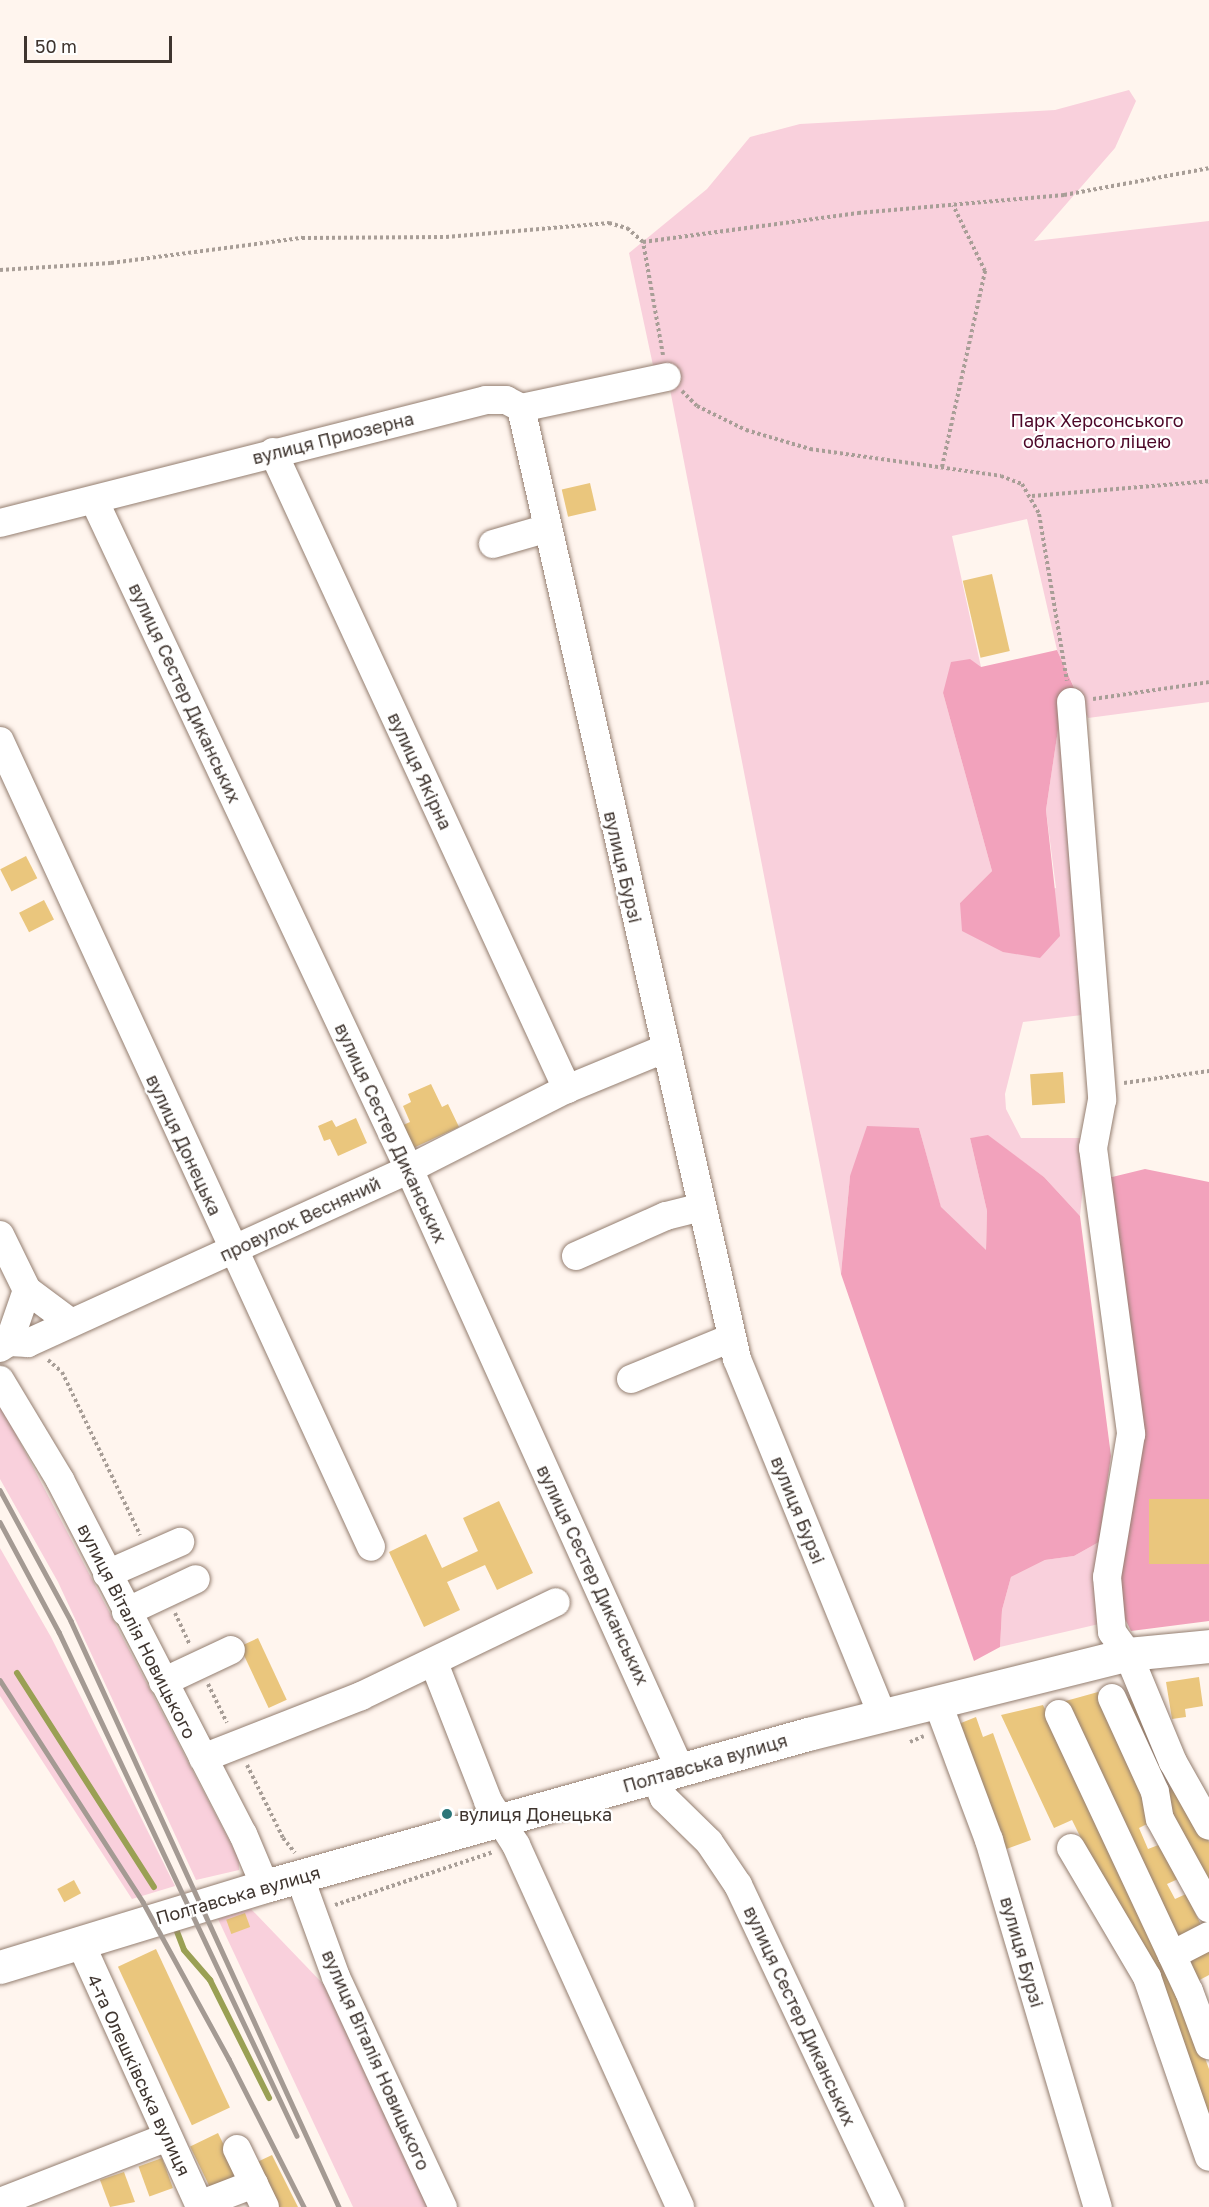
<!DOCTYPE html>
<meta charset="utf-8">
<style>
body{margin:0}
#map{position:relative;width:1209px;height:2207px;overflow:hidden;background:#fff5ee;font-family:"Golos Text",sans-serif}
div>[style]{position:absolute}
.green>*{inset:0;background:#f9d0dc}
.forest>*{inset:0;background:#f2a2bc}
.stream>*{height:6px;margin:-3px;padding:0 3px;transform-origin:3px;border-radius:3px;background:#9aa054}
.building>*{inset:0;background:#eac67d;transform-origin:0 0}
.path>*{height:4px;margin-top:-2px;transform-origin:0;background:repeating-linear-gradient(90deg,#a89e97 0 3px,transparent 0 6px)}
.roads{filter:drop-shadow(0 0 2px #947e70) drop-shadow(0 0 2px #947e70)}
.minor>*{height:28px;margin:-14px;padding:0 14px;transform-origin:14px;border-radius:14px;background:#fff}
.major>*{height:33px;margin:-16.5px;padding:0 16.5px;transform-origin:16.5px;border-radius:16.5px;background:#fff}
.rail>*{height:4.5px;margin:-2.25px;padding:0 2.25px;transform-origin:2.25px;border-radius:2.25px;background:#a49a93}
.dots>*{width:16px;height:16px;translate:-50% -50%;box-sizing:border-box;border:3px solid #fff;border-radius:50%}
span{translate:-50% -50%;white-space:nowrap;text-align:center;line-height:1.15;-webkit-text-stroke:4.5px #fff;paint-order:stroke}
.park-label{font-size:18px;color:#4d0728}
.street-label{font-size:18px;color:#3f352f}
.poi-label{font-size:18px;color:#3f352f}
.left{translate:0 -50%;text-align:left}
.scale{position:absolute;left:24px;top:36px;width:148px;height:27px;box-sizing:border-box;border:3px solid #3f352f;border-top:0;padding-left:8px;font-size:18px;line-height:21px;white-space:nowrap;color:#3f352f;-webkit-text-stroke:4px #fff;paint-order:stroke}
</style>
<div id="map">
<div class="green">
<i style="clip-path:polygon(1129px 90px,1136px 101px,1115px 148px,1034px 241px,1209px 221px,1209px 702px,1088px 718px,1057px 650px,1027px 519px,952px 536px,981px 667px,943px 693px,992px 871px,960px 903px,1056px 888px,1046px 810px,1062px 703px,1082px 1015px,1023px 1022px,1005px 1094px,1006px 1109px,1021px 1138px,1088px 1138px,1080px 1216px,1044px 1177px,988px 1136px,970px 1138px,987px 1211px,986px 1251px,941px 1208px,919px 1128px,850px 1176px,841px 1274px,669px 384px,654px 370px,629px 253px,707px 189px,750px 137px,800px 124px,1055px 110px)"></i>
<i style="clip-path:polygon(0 1404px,239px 1859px,239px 1870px,196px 1880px,58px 1582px,0 1479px)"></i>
<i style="clip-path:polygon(1099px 1542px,1099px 1624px,1000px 1647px,1002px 1610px,1011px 1577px,1045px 1560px,1074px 1556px)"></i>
<i style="clip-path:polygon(0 1548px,51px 1637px,175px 1886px,132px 1899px,0 1696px)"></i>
<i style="clip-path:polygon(251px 1909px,327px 1988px,431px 2207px,353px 2207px,218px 1919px)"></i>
</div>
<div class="forest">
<i style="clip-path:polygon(1057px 650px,1075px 690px,1062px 703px,1046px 810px,1060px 936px,1040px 958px,1003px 952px,962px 931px,960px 903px,992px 871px,943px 693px,951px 662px,970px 659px,981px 667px)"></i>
<i style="clip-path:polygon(867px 1126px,919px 1128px,941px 1207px,986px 1250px,987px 1211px,970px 1138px,988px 1135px,1044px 1177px,1080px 1216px,1111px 1456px,1099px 1542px,1074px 1556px,1045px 1560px,1011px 1577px,1002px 1610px,1000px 1647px,974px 1661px,841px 1274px,850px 1176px)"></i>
<i style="clip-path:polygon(1145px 1169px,1209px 1182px,1209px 1621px,1131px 1631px,1122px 1613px,1114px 1570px,1126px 1513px,1104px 1179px)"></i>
</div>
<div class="stream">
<i style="left:17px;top:1673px;width:254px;rotate:57.4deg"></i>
<i style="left:176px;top:1929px;width:22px;rotate:69deg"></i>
<i style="left:184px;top:1950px;width:40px;rotate:49deg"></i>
<i style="left:210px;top:1980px;width:132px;rotate:63.4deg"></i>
</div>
<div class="building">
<i style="left:590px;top:483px;width:28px;height:29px;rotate:77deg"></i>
<i style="left:992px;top:574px;width:79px;height:30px;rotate:77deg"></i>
<i style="left:26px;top:856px;width:25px;height:29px;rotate:63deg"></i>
<i style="left:44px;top:900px;width:22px;height:28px;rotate:63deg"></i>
<i style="left:1063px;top:1072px;width:31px;height:33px;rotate:86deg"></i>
<i style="clip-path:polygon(431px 1084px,442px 1107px,448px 1104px,459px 1127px,411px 1149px,401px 1126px,410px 1122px,403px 1106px,411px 1102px,408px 1094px)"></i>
<i style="clip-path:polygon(356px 1118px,367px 1143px,338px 1156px,330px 1139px,324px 1141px,318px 1126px,332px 1120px,336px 1127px)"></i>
<i style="left:1209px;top:1499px;width:65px;height:60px;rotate:90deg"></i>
<i style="clip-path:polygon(499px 1501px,533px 1573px,497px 1590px,485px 1565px,447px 1582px,460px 1610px,424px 1627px,389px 1552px,426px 1534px,442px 1568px,478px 1551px,463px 1518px)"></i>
<i style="left:258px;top:1638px;width:68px;height:20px;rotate:65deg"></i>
<i style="clip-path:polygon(1199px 1677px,1203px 1706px,1185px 1709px,1186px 1717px,1172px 1719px,1166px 1682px)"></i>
<i style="clip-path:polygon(1098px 1692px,1150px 1806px,1151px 1822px,1139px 1828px,1148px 1849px,1161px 1844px,1178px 1879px,1167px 1884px,1175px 1899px,1186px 1894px,1203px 1929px,1177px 1943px,1062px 1702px)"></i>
<i style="left:1130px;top:1698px;width:48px;height:13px;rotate:63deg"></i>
<i style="clip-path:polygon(1043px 1705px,1176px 1979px,1209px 2069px,1209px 2138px,1155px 1988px,1072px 1820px,1054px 1828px,1001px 1715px)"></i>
<i style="clip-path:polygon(976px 1717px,983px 1737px,993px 1733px,1031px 1840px,1001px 1851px,956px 1725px)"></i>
<i style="clip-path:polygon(1177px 1784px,1209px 1842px,1209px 1891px,1160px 1793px)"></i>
<i style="left:74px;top:1880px;width:15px;height:19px;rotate:62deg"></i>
<i style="left:245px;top:1913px;width:15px;height:20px;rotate:70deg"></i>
<i style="clip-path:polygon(1209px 1948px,1209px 1975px,1194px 1983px,1183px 1963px)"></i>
<i style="left:156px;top:1949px;width:175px;height:42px;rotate:65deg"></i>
<i style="left:218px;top:2133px;width:49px;height:31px;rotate:64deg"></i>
<i style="clip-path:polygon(272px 2155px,298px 2207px,274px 2207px,253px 2164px)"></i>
<i style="left:162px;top:2158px;width:32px;height:25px;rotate:70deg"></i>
<i style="clip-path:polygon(124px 2172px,135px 2202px,110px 2207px,100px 2180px)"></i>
</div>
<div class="path">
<i style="left:0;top:270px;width:111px;rotate:-3.6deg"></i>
<i style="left:111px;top:263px;width:193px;rotate:-7.5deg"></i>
<i style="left:302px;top:238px;width:144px;rotate:-0.4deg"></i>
<i style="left:446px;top:237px;width:164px;rotate:-4.9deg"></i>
<i style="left:609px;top:223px;width:19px;rotate:16deg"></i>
<i style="left:627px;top:228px;width:21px;rotate:41deg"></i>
<i style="left:663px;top:355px;width:115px;rotate:-100deg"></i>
<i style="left:643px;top:242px;width:217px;rotate:-7.7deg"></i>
<i style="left:858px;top:213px;width:207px;rotate:-5deg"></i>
<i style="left:1064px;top:195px;width:147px;rotate:-10.5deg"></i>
<i style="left:682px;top:391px;width:21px;rotate:45deg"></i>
<i style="left:697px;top:406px;width:55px;rotate:26.1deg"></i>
<i style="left:746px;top:430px;width:67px;rotate:16.5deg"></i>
<i style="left:810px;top:449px;width:193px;rotate:8deg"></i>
<i style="left:1001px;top:476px;width:22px;rotate:21deg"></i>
<i style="left:1022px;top:484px;width:34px;rotate:60deg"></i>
<i style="left:1039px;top:514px;width:169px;rotate:80.5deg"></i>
<i style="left:942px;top:467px;width:201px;rotate:-77.6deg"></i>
<i style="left:985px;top:271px;width:73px;rotate:-115.9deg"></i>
<i style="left:1032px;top:496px;width:178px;rotate:-4.8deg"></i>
<i style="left:1093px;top:699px;width:117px;rotate:-8.3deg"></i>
<i style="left:1124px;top:1083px;width:86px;rotate:-8deg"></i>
<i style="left:48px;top:1360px;width:18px;rotate:41deg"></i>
<i style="left:62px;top:1372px;width:181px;rotate:64.4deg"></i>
<i style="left:175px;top:1613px;width:35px;rotate:65deg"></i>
<i style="left:208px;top:1684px;width:43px;rotate:64deg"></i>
<i style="left:910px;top:1742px;width:15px;rotate:-23deg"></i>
<i style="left:247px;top:1765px;width:81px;rotate:63.7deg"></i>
<i style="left:283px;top:1838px;width:19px;rotate:51deg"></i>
<i style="left:335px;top:1905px;width:167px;rotate:-18.5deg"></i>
</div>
<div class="roads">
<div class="minor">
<i style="left:521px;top:408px;width:975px;rotate:77.2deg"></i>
<i style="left:737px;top:1359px;width:384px;rotate:67.8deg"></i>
<i style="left:273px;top:452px;width:702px;rotate:65.22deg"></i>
<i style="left:94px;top:500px;width:739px;rotate:64.79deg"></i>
<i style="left:409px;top:1169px;width:658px;rotate:65.69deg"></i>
<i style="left:0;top:523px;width:501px;rotate:-14.2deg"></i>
<i style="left:486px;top:400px;width:20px"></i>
<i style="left:506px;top:400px;width:17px;rotate:28deg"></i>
<i style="left:521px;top:408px;width:149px;rotate:-12deg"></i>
<i style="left:493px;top:544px;width:57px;rotate:-16.2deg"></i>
<i style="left:1071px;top:702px;width:399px;rotate:85.5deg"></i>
<i style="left:1102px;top:1100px;width:49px;rotate:100.6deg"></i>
<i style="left:1093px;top:1148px;width:289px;rotate:82.4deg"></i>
<i style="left:1131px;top:1434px;width:145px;rotate:99.5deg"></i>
<i style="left:1107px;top:1577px;width:55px;rotate:84.8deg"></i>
<i style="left:1112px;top:1632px;width:27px;rotate:54deg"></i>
<i style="left:1128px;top:1654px;width:117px;rotate:67.4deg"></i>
<i style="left:1173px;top:1762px;width:73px;rotate:60.6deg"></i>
<i style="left:0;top:741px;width:887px;rotate:65.28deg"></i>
<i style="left:0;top:1235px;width:61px;rotate:63.9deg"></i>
<i style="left:27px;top:1290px;width:55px;rotate:109.1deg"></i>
<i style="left:576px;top:1256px;width:98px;rotate:-24deg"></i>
<i style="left:666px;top:1216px;width:36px;rotate:-14deg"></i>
<i style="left:27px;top:1290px;width:54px;rotate:36.7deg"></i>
<i style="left:0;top:1348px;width:11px;rotate:-34deg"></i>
<i style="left:9px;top:1342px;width:19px;rotate:3deg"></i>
<i style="left:28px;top:1343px;width:419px;rotate:-24.5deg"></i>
<i style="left:409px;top:1169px;width:177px;rotate:-26.9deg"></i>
<i style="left:567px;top:1089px;width:105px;rotate:-22.4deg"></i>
<i style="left:631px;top:1379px;width:108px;rotate:-22.3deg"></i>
<i style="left:0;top:1380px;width:117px;rotate:59deg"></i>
<i style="left:60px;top:1480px;width:399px;rotate:62.7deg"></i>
<i style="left:243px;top:1834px;width:56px;rotate:67.1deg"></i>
<i style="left:107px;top:1574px;width:80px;rotate:-23.7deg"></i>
<i style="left:126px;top:1612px;width:77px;rotate:-25.2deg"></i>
<i style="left:434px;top:1663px;width:148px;rotate:68.6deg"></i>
<i style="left:488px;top:1801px;width:52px;rotate:57.5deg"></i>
<i style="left:516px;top:1845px;width:397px;rotate:65.6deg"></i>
<i style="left:163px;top:1682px;width:75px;rotate:-25.2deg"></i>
<i style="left:1112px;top:1698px;width:103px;rotate:65.4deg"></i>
<i style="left:1155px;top:1792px;width:27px;rotate:80deg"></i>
<i style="left:1160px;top:1819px;width:102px;rotate:61.2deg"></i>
<i style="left:937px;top:1701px;width:148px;rotate:69.5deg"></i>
<i style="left:989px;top:1840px;width:383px;rotate:73.5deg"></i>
<i style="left:1059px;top:1714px;width:306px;rotate:64.9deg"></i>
<i style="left:1189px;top:1991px;width:58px;rotate:69.7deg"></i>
<i style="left:203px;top:1758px;width:170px;rotate:-21.4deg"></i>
<i style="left:361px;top:1696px;width:216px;rotate:-25.7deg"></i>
<i style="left:655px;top:1776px;width:24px;rotate:68deg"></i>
<i style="left:664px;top:1798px;width:63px;rotate:44.4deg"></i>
<i style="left:709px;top:1842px;width:52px;rotate:56deg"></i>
<i style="left:738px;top:1885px;width:356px;rotate:64.7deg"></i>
<i style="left:1071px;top:1848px;width:150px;rotate:59.5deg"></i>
<i style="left:1147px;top:1977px;width:190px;rotate:71deg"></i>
<i style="left:300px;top:1878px;width:105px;rotate:70deg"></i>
<i style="left:336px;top:1977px;width:254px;rotate:65.1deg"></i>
<i style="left:80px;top:1942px;width:291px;rotate:65.6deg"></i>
<i style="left:1172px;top:1955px;width:42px;rotate:-27.2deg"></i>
<i style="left:237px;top:2149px;width:64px;rotate:64.2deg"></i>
<i style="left:0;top:2202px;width:180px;rotate:-21.2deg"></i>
<i style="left:199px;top:2205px;width:59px;rotate:-20.9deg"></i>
</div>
<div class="major">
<i style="left:0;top:1967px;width:277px;rotate:-17deg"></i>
<i style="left:265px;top:1886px;width:564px;rotate:-15.64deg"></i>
<i style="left:808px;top:1734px;width:330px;rotate:-14deg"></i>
<i style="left:1128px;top:1654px;width:81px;rotate:-5.6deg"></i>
</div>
</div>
<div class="rail">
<i style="left:0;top:1490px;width:149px;rotate:61.5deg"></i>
<i style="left:71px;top:1621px;width:644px;rotate:65.42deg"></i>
<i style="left:0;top:1522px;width:125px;rotate:61.8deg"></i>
<i style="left:59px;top:1632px;width:557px;rotate:64.72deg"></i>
<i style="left:0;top:1680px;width:264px;rotate:57.2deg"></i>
<i style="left:143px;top:1902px;width:179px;rotate:61.3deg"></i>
<i style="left:229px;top:2059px;width:166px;rotate:63.1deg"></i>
</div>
<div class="dots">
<i style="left:447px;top:1814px;background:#2c7679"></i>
</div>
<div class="park-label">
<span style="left:1097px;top:431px">Парк Херсонського<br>обласного ліцею</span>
</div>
<div class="street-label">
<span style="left:333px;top:438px;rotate:-14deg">вулиця Приозерна</span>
<span style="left:185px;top:693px;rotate:65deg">вулиця Сестер Диканських</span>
<span style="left:420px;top:771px;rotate:65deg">вулиця Якірна</span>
<span style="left:623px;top:867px;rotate:77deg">вулиця Бурзі</span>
<span style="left:391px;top:1133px;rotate:65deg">вулиця Сестер Диканських</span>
<span style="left:184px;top:1145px;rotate:65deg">вулиця Донецька</span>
<span style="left:300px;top:1219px;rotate:-25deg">провулок Весняний</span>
<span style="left:798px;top:1510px;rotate:68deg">вулиця Бурзі</span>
<span style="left:593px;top:1575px;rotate:65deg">вулиця Сестер Диканських</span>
<span style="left:137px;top:1631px;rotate:63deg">вулиця Віталія Новицького</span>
<span style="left:705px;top:1763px;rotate:-16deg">Полтавська вулиця</span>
<span style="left:238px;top:1895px;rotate:-16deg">Полтавська вулиця</span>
<span style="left:1022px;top:1952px;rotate:74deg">вулиця Бурзі</span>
<span style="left:800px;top:2016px;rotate:65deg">вулиця Сестер Диканських</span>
<span style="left:376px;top:2060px;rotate:66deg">вулиця Віталія Новицького</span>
<span style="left:139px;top:2075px;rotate:65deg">4-та Олешківська вулиця</span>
</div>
<div class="poi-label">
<span class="left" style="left:459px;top:1814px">вулиця Донецька</span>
</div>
<div class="scale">50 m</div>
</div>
